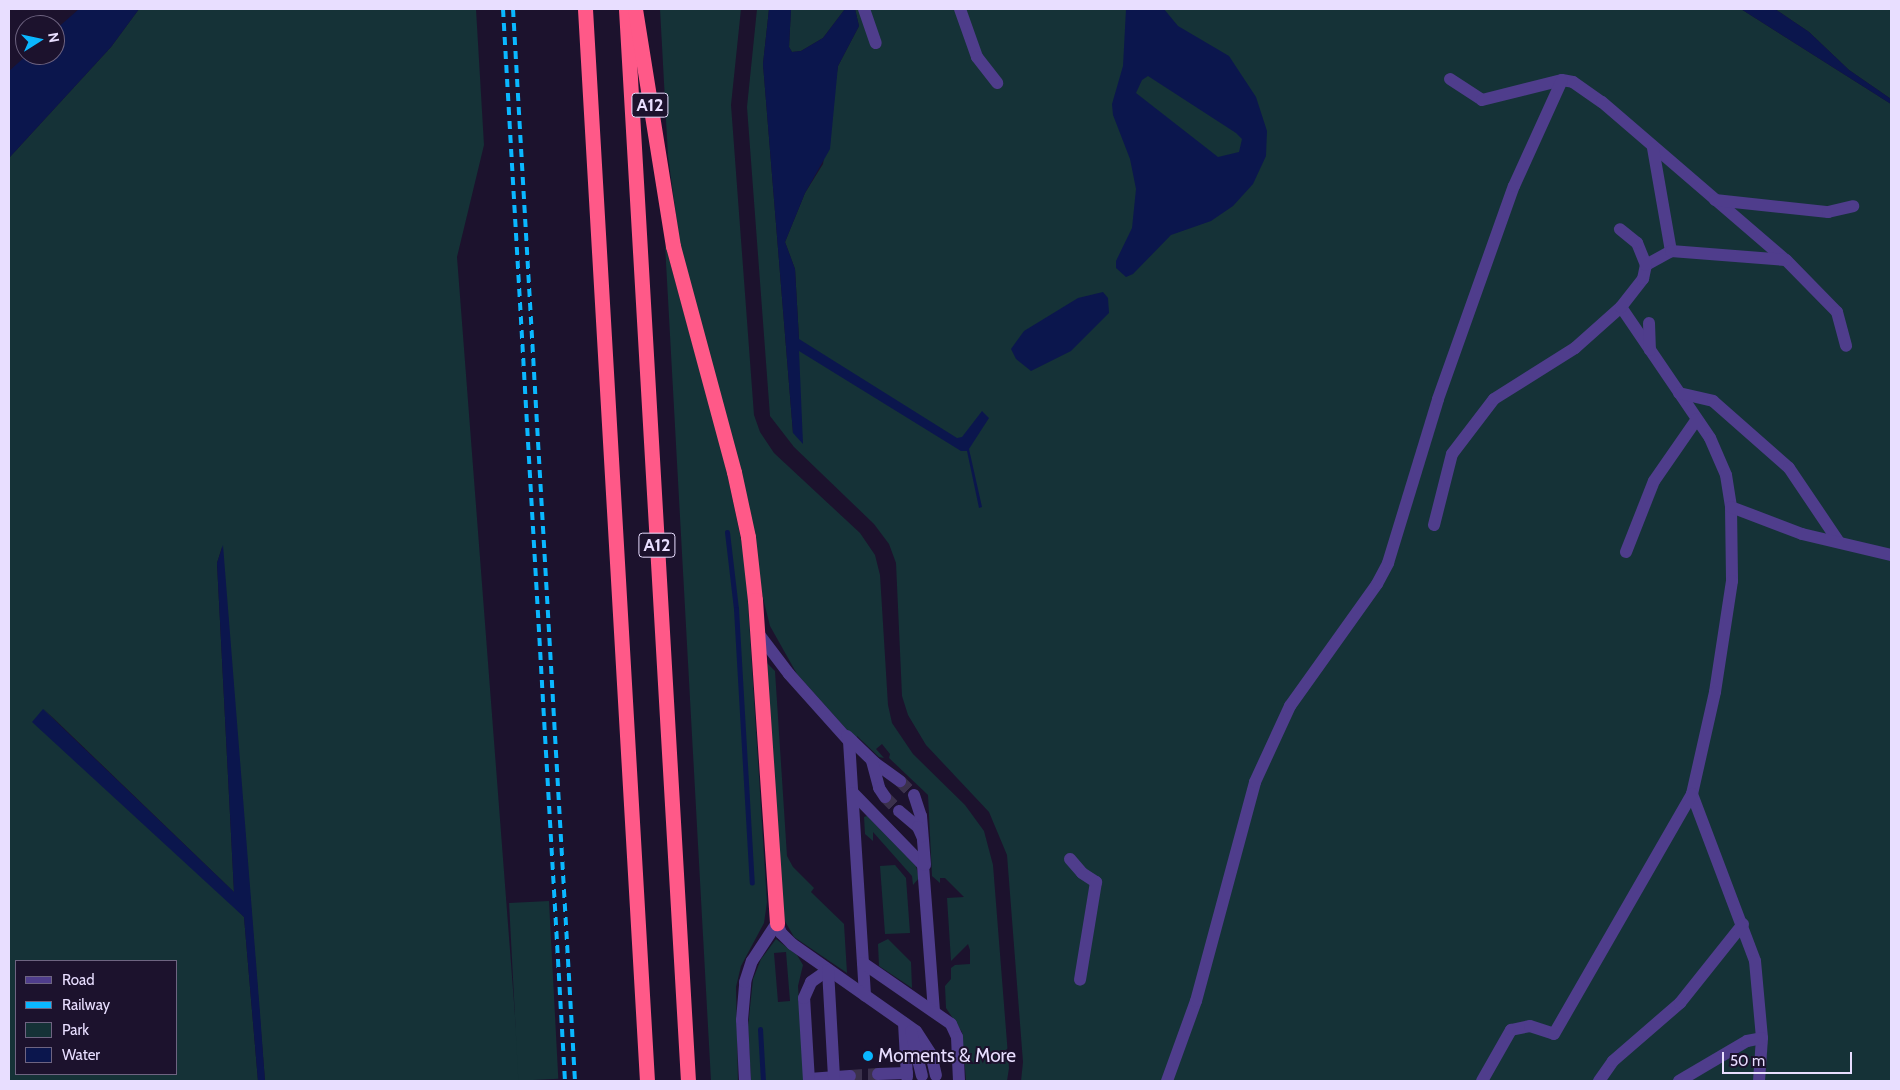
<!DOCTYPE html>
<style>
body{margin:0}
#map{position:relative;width:1900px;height:1090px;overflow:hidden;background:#1c122d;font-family:Cabin,sans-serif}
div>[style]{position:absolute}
.green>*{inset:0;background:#153237;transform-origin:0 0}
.water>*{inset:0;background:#0b164d}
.stream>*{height:5px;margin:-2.5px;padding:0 2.5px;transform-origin:2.5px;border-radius:2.5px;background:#0b164d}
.minor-tunnel>*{height:12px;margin-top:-6px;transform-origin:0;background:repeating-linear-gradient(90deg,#3b314c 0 12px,transparent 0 18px)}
.minor>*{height:12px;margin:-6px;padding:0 6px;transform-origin:6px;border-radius:6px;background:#4f3d8c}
.highway>*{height:15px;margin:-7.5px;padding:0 7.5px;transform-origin:7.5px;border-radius:7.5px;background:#ff5988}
.rail>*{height:4px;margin-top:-2px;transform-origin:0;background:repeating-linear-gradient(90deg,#0ab7ff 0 8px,transparent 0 14px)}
.dots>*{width:14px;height:14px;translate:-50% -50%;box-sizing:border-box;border:2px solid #1c122d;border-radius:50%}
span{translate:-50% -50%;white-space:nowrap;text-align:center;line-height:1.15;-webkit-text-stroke:4px #1c122d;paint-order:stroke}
.shield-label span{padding:1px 4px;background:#1c122d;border:1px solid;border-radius:4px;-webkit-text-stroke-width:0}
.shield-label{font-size:18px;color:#e8deff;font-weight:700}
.poi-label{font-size:19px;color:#e8deff}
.left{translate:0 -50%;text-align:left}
.frame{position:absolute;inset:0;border:10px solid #e8deff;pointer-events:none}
.legend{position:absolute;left:15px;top:960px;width:162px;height:115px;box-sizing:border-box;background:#1c122d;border:1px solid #6e6481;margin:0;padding:6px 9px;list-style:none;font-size:15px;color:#e8deff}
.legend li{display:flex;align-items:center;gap:10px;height:25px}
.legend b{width:25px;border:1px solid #6e6481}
.north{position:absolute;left:15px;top:15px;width:50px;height:50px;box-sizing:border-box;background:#1c122d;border:1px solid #6e6481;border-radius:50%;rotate:80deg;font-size:14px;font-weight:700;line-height:20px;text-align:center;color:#e8deff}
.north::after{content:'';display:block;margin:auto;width:18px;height:22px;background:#0ab7ff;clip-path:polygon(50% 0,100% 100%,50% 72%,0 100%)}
.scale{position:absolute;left:1722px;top:1052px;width:130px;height:22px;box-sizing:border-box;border:2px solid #e8deff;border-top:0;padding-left:6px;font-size:15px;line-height:18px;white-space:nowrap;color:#e8deff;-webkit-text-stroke:4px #1c122d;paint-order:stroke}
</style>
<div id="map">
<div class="green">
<i style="clip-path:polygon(evenodd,139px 9px,476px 9px,484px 145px,457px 257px,520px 1081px,265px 1081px,222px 547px,217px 563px,234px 892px,44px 709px,244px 917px,258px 1081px,9px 1081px,9px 158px,111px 47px,139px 9px,16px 961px,176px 961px,176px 1074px,16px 1074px,16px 961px)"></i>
<i style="clip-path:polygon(660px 9px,741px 9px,731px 105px,754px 415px,760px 432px,774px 453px,860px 533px,875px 555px,880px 575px,888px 705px,892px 723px,913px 754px,965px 805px,984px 831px,993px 865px,1009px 1068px,1007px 1081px,966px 1081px,962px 1032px,946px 1008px,945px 986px,951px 979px,951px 968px,955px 965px,970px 964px,970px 950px,968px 944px,951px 961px,947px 898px,964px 897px,945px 878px,940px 878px,940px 883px,932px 876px,928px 795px,889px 758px,890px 754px,882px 744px,876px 749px,884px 758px,879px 757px,857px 736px,857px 741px,797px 674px,770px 626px,761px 590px,749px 504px,680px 245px,668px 156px)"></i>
<i style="clip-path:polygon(757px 9px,769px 9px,763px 64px,793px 433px,799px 339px,795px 269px,785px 242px,805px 193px,823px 164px,838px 66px,859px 26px,855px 9px,1741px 9px,1891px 104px,1891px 1081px,1021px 1081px,1023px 1062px,1007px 855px,989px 812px,926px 745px,908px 715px,902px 696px,896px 563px,889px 544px,874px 524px,794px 447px,770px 416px,747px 107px)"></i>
<i style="clip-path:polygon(791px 9px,845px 9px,823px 38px,801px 51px,792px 52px,789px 47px)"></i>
<i style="clip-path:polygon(1775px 9px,1891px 9px,1891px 99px,1849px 70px,1809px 32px)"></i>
<i style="clip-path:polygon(665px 244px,724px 459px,745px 558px,767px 902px,764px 923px,741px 966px,736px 987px,738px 1081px,711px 1081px)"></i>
<i style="clip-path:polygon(766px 662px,775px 671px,787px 856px,793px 867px,814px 888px,811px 892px,844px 924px,847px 973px,794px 937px,782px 916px)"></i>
<i style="clip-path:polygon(867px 816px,916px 866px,919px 878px,913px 885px,912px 876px,873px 832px,873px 841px,865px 834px,864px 817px)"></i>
<i style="clip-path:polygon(895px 865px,906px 878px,910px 933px,885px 934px,880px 866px)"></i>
<i style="left:549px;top:901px;width:178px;height:40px;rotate:87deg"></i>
<i style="clip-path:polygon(evenodd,776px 939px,797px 955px,803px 965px,798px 986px,804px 1081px,751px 1081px,748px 1027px,753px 979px,761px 959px,776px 939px,786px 952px,790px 1001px,778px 1002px,774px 953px,786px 952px)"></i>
<i style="clip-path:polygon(888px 939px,911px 962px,912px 988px,879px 966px,878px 944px)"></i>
</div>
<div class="water">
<i style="clip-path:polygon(79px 9px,139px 9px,111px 47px,9px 158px,9px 71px,27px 55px,55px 55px,55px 30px)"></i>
<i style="clip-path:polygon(769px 9px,791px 9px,789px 47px,792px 52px,801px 51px,823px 38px,845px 9px,855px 9px,859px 26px,838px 66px,830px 149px,805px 193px,785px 242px,795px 269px,799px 339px,957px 438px,962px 437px,982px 411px,989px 418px,969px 449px,982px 507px,979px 508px,967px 451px,961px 451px,799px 351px,803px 444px,793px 433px,763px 64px)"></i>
<i style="clip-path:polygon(evenodd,1126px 9px,1164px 9px,1178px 26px,1229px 56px,1256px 97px,1267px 131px,1266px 156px,1253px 184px,1233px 206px,1211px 221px,1171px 235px,1133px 274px,1126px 277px,1116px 268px,1116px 261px,1132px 228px,1136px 189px,1130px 159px,1113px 115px,1112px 104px,1123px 66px,1126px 9px,1148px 76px,1236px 133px,1242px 139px,1239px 152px,1218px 157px,1136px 93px,1142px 80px,1148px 76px)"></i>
<i style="clip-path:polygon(1741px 9px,1775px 9px,1809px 32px,1849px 70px,1891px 99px,1891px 104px)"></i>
<i style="clip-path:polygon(1103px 292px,1108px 298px,1109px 313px,1071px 351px,1031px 371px,1016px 359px,1011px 349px,1024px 331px,1078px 298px)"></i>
<i style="clip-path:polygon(223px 545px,260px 1013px,265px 1081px,258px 1081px,244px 917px,32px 722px,43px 709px,234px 892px,217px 563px)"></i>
</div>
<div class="stream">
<i style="left:727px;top:532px;width:78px;rotate:83.3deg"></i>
<i style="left:736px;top:609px;width:274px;rotate:86.7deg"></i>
<i style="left:760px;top:1029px;width:52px;rotate:86.7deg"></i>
</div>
<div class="minor-tunnel">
<i style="left:900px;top:781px;width:20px;rotate:45deg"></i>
<i style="left:885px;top:797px;width:20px;rotate:45deg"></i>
<i style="left:850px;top:1076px;width:28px;rotate:-4deg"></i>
</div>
<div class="minor">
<i style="left:864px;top:9px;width:36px;rotate:71deg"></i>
<i style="left:960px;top:9px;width:51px;rotate:70.5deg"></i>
<i style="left:977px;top:57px;width:33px;rotate:52deg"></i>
<i style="left:1450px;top:79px;width:38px;rotate:33deg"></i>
<i style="left:1482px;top:100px;width:82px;rotate:-14deg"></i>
<i style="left:1562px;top:80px;width:11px;rotate:10deg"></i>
<i style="left:1573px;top:82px;width:35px;rotate:35deg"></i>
<i style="left:1602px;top:102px;width:243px;rotate:40.7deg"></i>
<i style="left:1786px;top:260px;width:73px;rotate:45.6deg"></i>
<i style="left:1837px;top:312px;width:35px;rotate:75deg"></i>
<i style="left:1653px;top:148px;width:105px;rotate:80.1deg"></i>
<i style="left:1715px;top:200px;width:114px;rotate:6.1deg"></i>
<i style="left:1828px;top:212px;width:26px;rotate:-13deg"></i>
<i style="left:1646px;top:265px;width:29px;rotate:-29deg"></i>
<i style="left:1671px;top:251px;width:115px;rotate:4.5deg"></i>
<i style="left:1621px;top:307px;width:158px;rotate:55.8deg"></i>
<i style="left:1710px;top:438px;width:40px;rotate:66.6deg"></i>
<i style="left:1726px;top:475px;width:32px;rotate:81deg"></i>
<i style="left:1731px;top:507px;width:74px;rotate:89.2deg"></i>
<i style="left:1732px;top:581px;width:112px;rotate:98.7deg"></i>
<i style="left:1715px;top:692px;width:105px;rotate:102.7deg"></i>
<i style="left:1692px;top:794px;width:178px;rotate:69.3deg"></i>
<i style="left:1755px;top:961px;width:77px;rotate:84.8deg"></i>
<i style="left:1762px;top:1038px;width:43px;rotate:94deg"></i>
<i style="left:1649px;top:323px;width:27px;rotate:88deg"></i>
<i style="left:1679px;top:393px;width:35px;rotate:13deg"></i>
<i style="left:1713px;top:401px;width:101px;rotate:41.4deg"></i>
<i style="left:1789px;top:468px;width:89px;rotate:56deg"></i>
<i style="left:1731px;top:507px;width:76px;rotate:20.8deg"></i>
<i style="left:1802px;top:534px;width:91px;rotate:13.3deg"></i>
<i style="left:1434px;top:525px;width:73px;rotate:-75.8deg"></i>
<i style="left:1452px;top:454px;width:69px;rotate:-52.6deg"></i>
<i style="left:1494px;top:399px;width:96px;rotate:-32.2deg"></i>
<i style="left:1575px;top:348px;width:62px;rotate:-41.7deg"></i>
<i style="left:1621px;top:307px;width:36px;rotate:-52deg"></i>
<i style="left:1643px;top:279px;width:14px;rotate:-78deg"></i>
<i style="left:1646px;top:265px;width:24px;rotate:-112deg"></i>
<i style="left:1637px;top:243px;width:22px;rotate:-141deg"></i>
<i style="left:1626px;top:552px;width:76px;rotate:-68.5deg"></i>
<i style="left:1654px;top:481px;width:75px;rotate:-55.3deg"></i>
<i style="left:758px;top:633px;width:51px;rotate:52.9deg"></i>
<i style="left:789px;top:674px;width:90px;rotate:48.2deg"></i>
<i style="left:849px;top:741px;width:255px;rotate:86.4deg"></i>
<i style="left:847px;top:736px;width:39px;rotate:44deg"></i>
<i style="left:875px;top:763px;width:31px;rotate:36deg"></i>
<i style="left:872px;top:761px;width:28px;rotate:75deg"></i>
<i style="left:879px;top:788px;width:11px;rotate:56deg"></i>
<i style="left:853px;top:793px;width:100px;rotate:45.8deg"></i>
<i style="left:923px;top:865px;width:146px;rotate:85.7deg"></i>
<i style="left:914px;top:795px;width:22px;rotate:72deg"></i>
<i style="left:921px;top:816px;width:49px;rotate:85.3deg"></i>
<i style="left:899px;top:811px;width:25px;rotate:40deg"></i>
<i style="left:918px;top:827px;width:10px;rotate:66deg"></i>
<i style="left:1070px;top:859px;width:18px;rotate:49deg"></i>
<i style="left:1082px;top:873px;width:17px;rotate:33deg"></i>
<i style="left:1096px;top:882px;width:99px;rotate:99.3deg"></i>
<i style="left:777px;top:923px;width:11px;rotate:68deg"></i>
<i style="left:781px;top:933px;width:16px;rotate:45deg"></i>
<i style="left:792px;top:944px;width:151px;rotate:35.1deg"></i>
<i style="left:916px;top:1031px;width:27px;rotate:57deg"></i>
<i style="left:931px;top:1054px;width:22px;rotate:77deg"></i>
<i style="left:863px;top:963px;width:107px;rotate:34.7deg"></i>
<i style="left:951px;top:1024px;width:14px;rotate:65deg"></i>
<i style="left:957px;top:1037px;width:44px;rotate:87.4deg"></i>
<i style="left:904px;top:1023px;width:54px;rotate:86.8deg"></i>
<i style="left:911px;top:1031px;width:46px;rotate:76.3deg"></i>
<i style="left:878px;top:1074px;width:29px;rotate:-2deg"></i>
<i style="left:809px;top:1079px;width:41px;rotate:-4.2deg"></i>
<i style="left:745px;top:1081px;width:61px;rotate:-92.8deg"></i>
<i style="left:742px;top:1020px;width:38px;rotate:-85deg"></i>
<i style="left:745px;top:982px;width:22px;rotate:-72deg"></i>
<i style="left:752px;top:961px;width:45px;rotate:-56.7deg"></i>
<i style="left:809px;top:1081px;width:83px;rotate:-93.4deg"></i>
<i style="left:804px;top:998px;width:17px;rotate:-66deg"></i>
<i style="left:811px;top:982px;width:21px;rotate:-35deg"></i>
<i style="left:828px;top:970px;width:107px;rotate:86.8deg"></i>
<i style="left:1167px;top:1081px;width:85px;rotate:-70.1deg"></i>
<i style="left:1196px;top:1001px;width:227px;rotate:-74.9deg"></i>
<i style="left:1255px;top:782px;width:84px;rotate:-65.3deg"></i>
<i style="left:1290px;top:706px;width:150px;rotate:-54.5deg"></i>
<i style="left:1377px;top:584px;width:24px;rotate:-62deg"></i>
<i style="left:1388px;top:563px;width:171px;rotate:-73deg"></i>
<i style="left:1438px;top:399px;width:226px;rotate:-70.4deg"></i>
<i style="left:1514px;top:186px;width:116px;rotate:-65.6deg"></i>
<i style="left:1482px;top:1081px;width:59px;rotate:-60.4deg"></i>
<i style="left:1511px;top:1030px;width:19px;rotate:-12deg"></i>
<i style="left:1530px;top:1026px;width:25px;rotate:18deg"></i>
<i style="left:1554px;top:1034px;width:277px;rotate:-60.1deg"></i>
<i style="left:1599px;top:1081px;width:24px;rotate:-55deg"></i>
<i style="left:1613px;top:1061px;width:89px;rotate:-40.9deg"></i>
<i style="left:1680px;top:1003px;width:101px;rotate:-51.4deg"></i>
<i style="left:1679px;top:1081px;width:79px;rotate:-30.5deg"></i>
<i style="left:1747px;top:1041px;width:15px;rotate:-11deg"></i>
</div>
<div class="highway">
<i style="left:585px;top:9px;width:1074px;rotate:86.69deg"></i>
<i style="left:626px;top:9px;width:1074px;rotate:86.69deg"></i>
<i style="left:635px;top:9px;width:240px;rotate:80.9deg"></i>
<i style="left:673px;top:246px;width:234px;rotate:74.9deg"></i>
<i style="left:734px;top:472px;width:66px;rotate:77.8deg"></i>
<i style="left:748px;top:537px;width:63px;rotate:83.7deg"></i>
<i style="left:755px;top:600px;width:324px;rotate:86.1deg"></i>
</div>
<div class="rail">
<i style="left:503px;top:9px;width:1074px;rotate:86.69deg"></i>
<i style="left:513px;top:9px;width:1074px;rotate:86.69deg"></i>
</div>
<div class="dots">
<i style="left:868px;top:1056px;background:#0ab7ff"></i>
</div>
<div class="shield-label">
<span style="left:650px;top:105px">A12</span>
<span style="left:657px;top:545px">A12</span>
</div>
<div class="poi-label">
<span class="left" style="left:878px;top:1056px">Moments &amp; More</span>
</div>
<div class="frame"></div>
<ul class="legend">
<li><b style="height:6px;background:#4f3d8c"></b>Road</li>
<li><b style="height:6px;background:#0ab7ff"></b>Railway</li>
<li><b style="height:14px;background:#153237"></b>Park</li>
<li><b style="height:14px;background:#0b164d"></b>Water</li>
</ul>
<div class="north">N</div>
<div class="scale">50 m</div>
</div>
